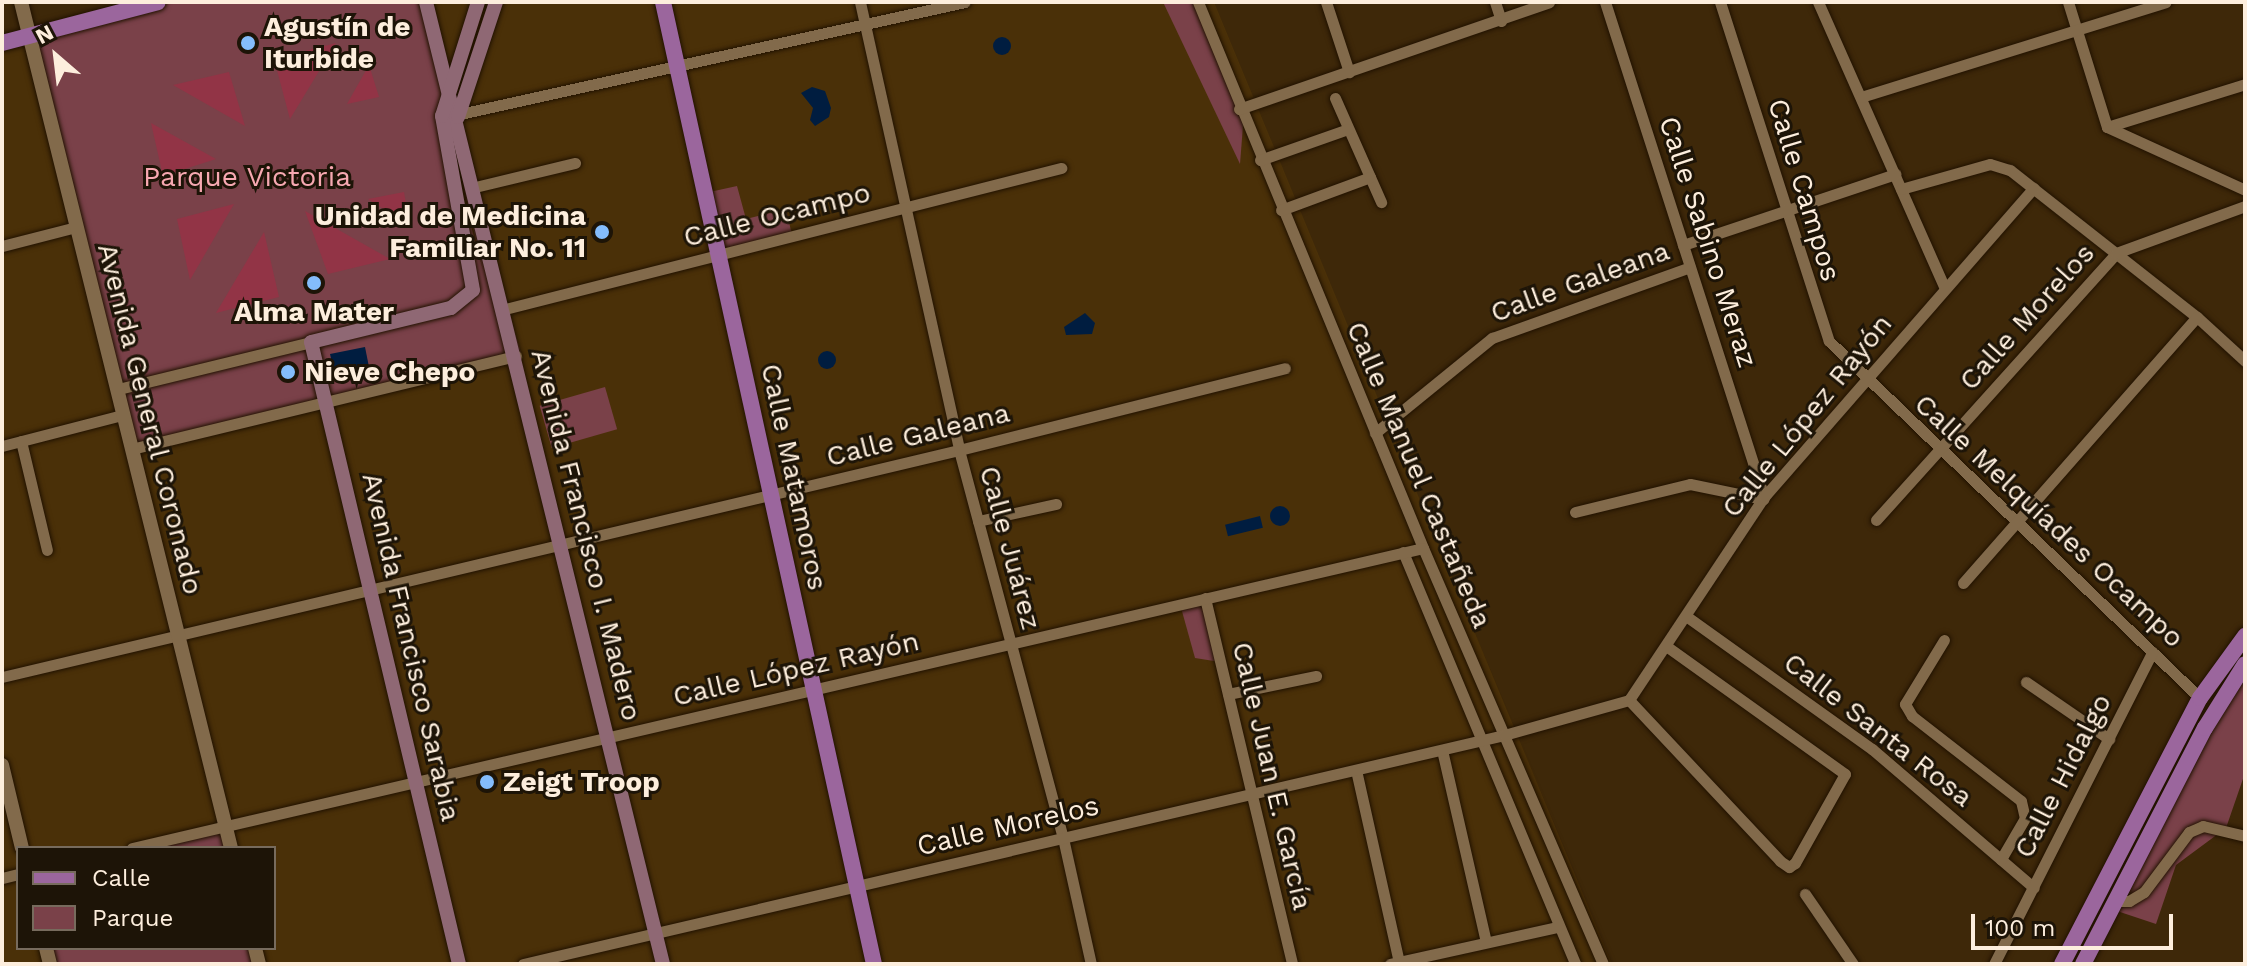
<!DOCTYPE html>
<meta charset="utf-8">
<style>
body{margin:0}
#map{position:relative;width:2247px;height:966px;overflow:hidden;background:#3e2809;font-family:"Work Sans",sans-serif}
div>[style]{position:absolute}
.built>*{inset:0;background:#4a3008}
.green>*{inset:0;background:#7a4149;transform-origin:0 0}
.forest>*{inset:0;background:#923446}
.water>*{inset:0;background:#001d40;transform-origin:0 0}
.round{border-radius:50%}
.roads{filter:drop-shadow(0 0 2px #211200) drop-shadow(0 0 2px #211200)}
.minor>*{height:11px;margin:-5.5px;padding:0 5.5px;transform-origin:5.5px;border-radius:5.5px;background:#826a4b}
.tertiary>*{height:14px;margin:-7px;padding:0 7px;transform-origin:7px;border-radius:7px;background:#826a4b}
.secondary>*{height:14px;margin:-7px;padding:0 7px;transform-origin:7px;border-radius:7px;background:#8f6874}
.primary>*{height:16px;margin:-8px;padding:0 8px;transform-origin:8px;border-radius:8px;background:#9b669d}
.dots>*{width:22px;height:22px;translate:-50% -50%;box-sizing:border-box;border:4px solid #1d1407;border-radius:50%}
span{translate:-50% -50%;white-space:nowrap;text-align:center;line-height:1.15;-webkit-text-stroke:6px #1d1407;paint-order:stroke}
.poi-label{font-size:28px;color:#fdeedd;font-weight:700}
.left{translate:0 -50%;text-align:left}
.right{translate:-100% -50%;text-align:right}
.park-label{font-size:28px;color:#f7a8b1}
.street-label{font-size:28px;color:#fdeedd}
.frame{position:absolute;inset:0;border:4px solid #fdeedd;pointer-events:none}
.legend{position:absolute;left:16px;top:846px;width:260px;height:104px;box-sizing:border-box;background:#1d1407;border:2px solid #776b5d;margin:0;padding:10px 14px;list-style:none;font-size:24px;color:#fdeedd}
.legend li{display:flex;align-items:center;gap:16px;height:40px}
.legend b{width:40px;border:2px solid #776b5d}
.north{position:absolute;left:16px;top:16px;width:80px;height:80px;-webkit-text-stroke:6px #1d1407;paint-order:stroke;rotate:332deg;font-size:22px;font-weight:700;line-height:32px;text-align:center;color:#fdeedd}
.north::after{content:'';display:block;margin:auto;width:28px;height:36px;background:#fdeedd;clip-path:polygon(50% 0,100% 100%,50% 72%,0 100%)}
.scale{position:absolute;left:1971px;top:914px;width:202px;height:36px;box-sizing:border-box;border:4px solid #fdeedd;border-top:0;padding-left:10px;font-size:24px;line-height:28px;white-space:nowrap;color:#fdeedd;-webkit-text-stroke:6px #1d1407;paint-order:stroke}
</style>
<div id="map">
<div class="built">
<i style="clip-path:polygon(evenodd,159px 2px,1214px 2px,1612px 964px,2px 964px,2px 45px,159px 2px,18px 848px,274px 848px,274px 948px,18px 948px,18px 848px)"></i>
</div>
<div class="green">
<i style="clip-path:polygon(150px 2px,431px 2px,455px 167px,483px 270px,454px 147px,460px 145px,521px 353px,135px 447px,31px 33px)"></i>
<i style="clip-path:polygon(1163px 2px,1201px 2px,1244px 113px,1240px 164px)"></i>
<i style="clip-path:polygon(737px 186px,746px 219px,786px 209px,792px 235px,719px 254px,705px 193px)"></i>
<i style="left:605px;top:387px;width:44px;height:68px;rotate:74deg"></i>
<i style="clip-path:polygon(1205px 598px,1220px 662px,1195px 658px,1180px 604px)"></i>
<i style="clip-path:polygon(2245px 666px,2245px 773px,2226px 828px,2176px 865px,2156px 924px,2114px 910px)"></i>
<i style="clip-path:polygon(228px 826px,234px 848px,129px 848px)"></i>
<i style="left:47px;top:948px;width:211px;height:16px"></i>
</div>
<div class="forest">
<i style="clip-path:polygon(336px 43px,290px 119px,274px 59px)"></i>
<i style="clip-path:polygon(369px 65px,379px 97px,347px 104px)"></i>
<i style="clip-path:polygon(229px 72px,245px 126px,173px 85px)"></i>
<i style="clip-path:polygon(151px 123px,216px 159px,163px 176px)"></i>
<i style="clip-path:polygon(404px 192px,410px 226px,368px 199px)"></i>
<i style="clip-path:polygon(234px 204px,190px 280px,177px 219px)"></i>
<i style="clip-path:polygon(305px 211px,390px 259px,328px 274px)"></i>
<i style="clip-path:polygon(264px 232px,279px 297px,216px 313px)"></i>
</div>
<div class="water">
<i class="round" style="left:993px;top:37px;width:18px;height:18px"></i>
<i style="clip-path:polygon(812px 87px,825px 91px,831px 108px,829px 117px,815px 126px,810px 120px,813px 108px,801px 93px)"></i>
<i style="clip-path:polygon(1085px 313px,1095px 323px,1092px 334px,1066px 335px,1064px 327px)"></i>
<i style="clip-path:polygon(365px 347px,369px 367px,345px 372px,333px 367px,330px 354px)"></i>
<i class="round" style="left:818px;top:351px;width:18px;height:18px"></i>
<i class="round" style="left:1270px;top:506px;width:20px;height:20px"></i>
<i style="left:1260px;top:516px;width:12px;height:36px;rotate:76deg"></i>
</div>
<div class="roads">
<div class="minor">
<i style="left:860px;top:2px;width:459px;rotate:77.5deg"></i>
<i style="left:959px;top:450px;width:402px;rotate:75deg"></i>
<i style="left:1063px;top:838px;width:129px;rotate:77.5deg"></i>
<i style="left:1198px;top:2px;width:591px;rotate:67.6deg"></i>
<i style="left:1423px;top:548px;width:453px;rotate:66.6deg"></i>
<i style="left:1326px;top:2px;width:74px;rotate:71.8deg"></i>
<i style="left:1495px;top:2px;width:20px;rotate:72deg"></i>
<i style="left:1605px;top:2px;width:520px;rotate:72.19deg"></i>
<i style="left:1720px;top:2px;width:356px;rotate:72.2deg"></i>
<i style="left:1829px;top:341px;width:515px;rotate:43.9deg"></i>
<i style="left:1818px;top:2px;width:313px;rotate:66.1deg"></i>
<i style="left:2068px;top:2px;width:131px;rotate:72.7deg"></i>
<i style="left:2107px;top:127px;width:152px;rotate:24.5deg"></i>
<i style="left:1861px;top:97px;width:319px;rotate:-17.3deg"></i>
<i style="left:1335px;top:98px;width:114px;rotate:66.1deg"></i>
<i style="left:1239px;top:109px;width:328px;rotate:-19deg"></i>
<i style="left:451px;top:116px;width:526px;rotate:-12.51deg"></i>
<i style="left:2107px;top:127px;width:145px;rotate:-17.3deg"></i>
<i style="left:1260px;top:160px;width:93px;rotate:-19.4deg"></i>
<i style="left:475px;top:187px;width:103px;rotate:-13.5deg"></i>
<i style="left:1901px;top:189px;width:92px;rotate:-15.7deg"></i>
<i style="left:1990px;top:164px;width:21px;rotate:17deg"></i>
<i style="left:2010px;top:170px;width:238px;rotate:38.2deg"></i>
<i style="left:2197px;top:317px;width:65px;rotate:42.5deg"></i>
<i style="left:1281px;top:210px;width:95px;rotate:-20.3deg"></i>
<i style="left:1683px;top:245px;width:224px;rotate:-18.5deg"></i>
<i style="left:2px;top:246px;width:76px;rotate:-14.4deg"></i>
<i style="left:505px;top:309px;width:574px;rotate:-14.23deg"></i>
<i style="left:118px;top:389px;width:199px;rotate:-13.7deg"></i>
<i style="left:1375px;top:433px;width:151px;rotate:-39.1deg"></i>
<i style="left:1492px;top:338px;width:210px;rotate:-19.7deg"></i>
<i style="left:21px;top:441px;width:112px;rotate:76.6deg"></i>
<i style="left:2px;top:446px;width:124px;rotate:-14.5deg"></i>
<i style="left:131px;top:449px;width:396px;rotate:-13.6deg"></i>
<i style="left:1575px;top:512px;width:118px;rotate:-13.7deg"></i>
<i style="left:1690px;top:484px;width:75px;rotate:11.6deg"></i>
<i style="left:1876px;top:520px;width:359px;rotate:-48deg"></i>
<i style="left:2116px;top:253px;width:137px;rotate:-20deg"></i>
<i style="left:978px;top:521px;width:80px;rotate:-12.3deg"></i>
<i style="left:1403px;top:552px;width:446px;rotate:67.3deg"></i>
<i style="left:1963px;top:583px;width:354px;rotate:-48.7deg"></i>
<i style="left:1205px;top:598px;width:376px;rotate:76.6deg"></i>
<i style="left:1686px;top:616px;width:229px;rotate:35.6deg"></i>
<i style="left:1872px;top:749px;width:213px;rotate:40.6deg"></i>
<i style="left:1944px;top:640px;width:75px;rotate:121.4deg"></i>
<i style="left:1905px;top:704px;width:14px;rotate:60deg"></i>
<i style="left:1912px;top:716px;width:138px;rotate:37.9deg"></i>
<i style="left:2021px;top:801px;width:17px;rotate:77deg"></i>
<i style="left:2025px;top:818px;width:48px;rotate:120.3deg"></i>
<i style="left:2px;top:677px;width:984px;rotate:-13.34deg"></i>
<i style="left:959px;top:450px;width:336px;rotate:-14.1deg"></i>
<i style="left:2026px;top:682px;width:101px;rotate:34.5deg"></i>
<i style="left:1228px;top:694px;width:90px;rotate:-11.6deg"></i>
<i style="left:1629px;top:700px;width:221px;rotate:46.8deg"></i>
<i style="left:1780px;top:861px;width:11px;rotate:34deg"></i>
<i style="left:1789px;top:867px;width:7px;rotate:-34deg"></i>
<i style="left:1795px;top:863px;width:102px;rotate:-60.7deg"></i>
<i style="left:1845px;top:774px;width:220px;rotate:-144.4deg"></i>
<i style="left:1442px;top:750px;width:197px;rotate:77.1deg"></i>
<i style="left:1356px;top:770px;width:197px;rotate:77.4deg"></i>
<i style="left:132px;top:848px;width:1325px;rotate:-13.08deg"></i>
<i style="left:2px;top:878px;width:16px;rotate:-14deg"></i>
<i style="left:1805px;top:894px;width:85px;rotate:55.6deg"></i>
<i style="left:2115px;top:901px;width:14px"></i>
<i style="left:2129px;top:901px;width:17px;rotate:-31deg"></i>
<i style="left:2144px;top:892px;width:75px;rotate:-53.1deg"></i>
<i style="left:2189px;top:832px;width:15px;rotate:-23deg"></i>
<i style="left:2203px;top:826px;width:43px;rotate:13.4deg"></i>
<i style="left:523px;top:964px;width:1007px;rotate:-13.14deg"></i>
<i style="left:1504px;top:735px;width:130px;rotate:-15.6deg"></i>
<i style="left:1629px;top:700px;width:244px;rotate:-56.4deg"></i>
<i style="left:1764px;top:497px;width:410px;rotate:-48.9deg"></i>
<i style="left:1390px;top:964px;width:171px;rotate:-12.5deg"></i>
<i style="left:1994px;top:964px;width:350px;rotate:-63.1deg"></i>
</div>
<div class="tertiary">
<i style="left:21px;top:2px;width:872px;rotate:76.06deg"></i>
<i style="left:2px;top:765px;width:85px;rotate:76.5deg"></i>
<i style="left:46px;top:948px;width:16px;rotate:76deg"></i>
<i style="left:255px;top:948px;width:16px;rotate:76deg"></i>
</div>
<div class="secondary">
<i style="left:426px;top:2px;width:991px;rotate:76.16deg"></i>
<i style="left:458px;top:117px;width:121px;rotate:-71.7deg"></i>
<i style="left:459px;top:964px;width:639px;rotate:-103.38deg"></i>
<i style="left:311px;top:342px;width:144px;rotate:-13.7deg"></i>
<i style="left:451px;top:308px;width:28px;rotate:-39deg"></i>
<i style="left:473px;top:290px;width:177px;rotate:-100.1deg"></i>
<i style="left:442px;top:116px;width:120px;rotate:-72.5deg"></i>
</div>
<div class="primary">
<i style="left:663px;top:2px;width:985px;rotate:77.63deg"></i>
<i style="left:2px;top:43px;width:161px;rotate:-14.7deg"></i>
<i style="left:2062px;top:964px;width:300px;rotate:-62.6deg"></i>
<i style="left:2200px;top:698px;width:77px;rotate:-54deg"></i>
<i style="left:2083px;top:964px;width:266px;rotate:-62.7deg"></i>
<i style="left:2205px;top:728px;width:75px;rotate:-58deg"></i>
</div>
</div>
<div class="dots">
<i style="left:248px;top:43px;background:#84bcfb"></i>
<i style="left:602px;top:232px;background:#84bcfb"></i>
<i style="left:314px;top:283px;background:#84bcfb"></i>
<i style="left:288px;top:372px;background:#84bcfb"></i>
<i style="left:487px;top:782px;background:#84bcfb"></i>
</div>
<div class="poi-label">
<span class="left" style="left:264px;top:43px">Agustín de<br>Iturbide</span>
<span class="right" style="left:586px;top:232px">Unidad de Medicina<br>Familiar No. 11</span>
<span style="left:314px;top:312px">Alma Mater</span>
<span class="left" style="left:304px;top:372px">Nieve Chepo</span>
<span class="left" style="left:503px;top:782px">Zeigt Troop</span>
</div>
<div class="park-label">
<span style="left:247px;top:177px">Parque Victoria</span>
</div>
<div class="street-label">
<span style="left:1804px;top:190px;rotate:73deg">Calle Campos</span>
<span style="left:777px;top:215px;rotate:-14deg">Calle Ocampo</span>
<span style="left:1708px;top:242px;rotate:72deg">Calle Sabino Meraz</span>
<span style="left:1580px;top:282px;rotate:-20deg">Calle Galeana</span>
<span style="left:2027px;top:317px;rotate:-48deg">Calle Morelos</span>
<span style="left:1807px;top:416px;rotate:-51deg">Calle López Rayón</span>
<span style="left:150px;top:419px;rotate:76deg">Avenida General Coronado</span>
<span style="left:918px;top:435px;rotate:-14deg">Calle Galeana</span>
<span style="left:1419px;top:475px;rotate:67deg">Calle Manuel Castañeda</span>
<span style="left:794px;top:477px;rotate:78deg">Calle Matamoros</span>
<span style="left:2049px;top:521px;rotate:43deg">Calle Melquíades Ocampo</span>
<span style="left:586px;top:535px;rotate:76deg">Avenida Francisco I. Madero</span>
<span style="left:1010px;top:548px;rotate:75deg">Calle Juárez</span>
<span style="left:411px;top:647px;rotate:77deg">Avenida Francisco Sarabia</span>
<span style="left:796px;top:669px;rotate:-13deg">Calle López Rayón</span>
<span style="left:1878px;top:730px;rotate:38deg">Calle Santa Rosa</span>
<span style="left:1272px;top:776px;rotate:77deg">Calle Juan E. García</span>
<span style="left:2063px;top:776px;rotate:-63deg">Calle Hidalgo</span>
<span style="left:1008px;top:826px;rotate:-13deg">Calle Morelos</span>
</div>
<div class="frame"></div>
<ul class="legend">
<li><b style="height:10px;background:#9b669d"></b>Calle</li>
<li><b style="height:22px;background:#7a4149"></b>Parque</li>
</ul>
<div class="north">N</div>
<div class="scale">100 m</div>
</div>
